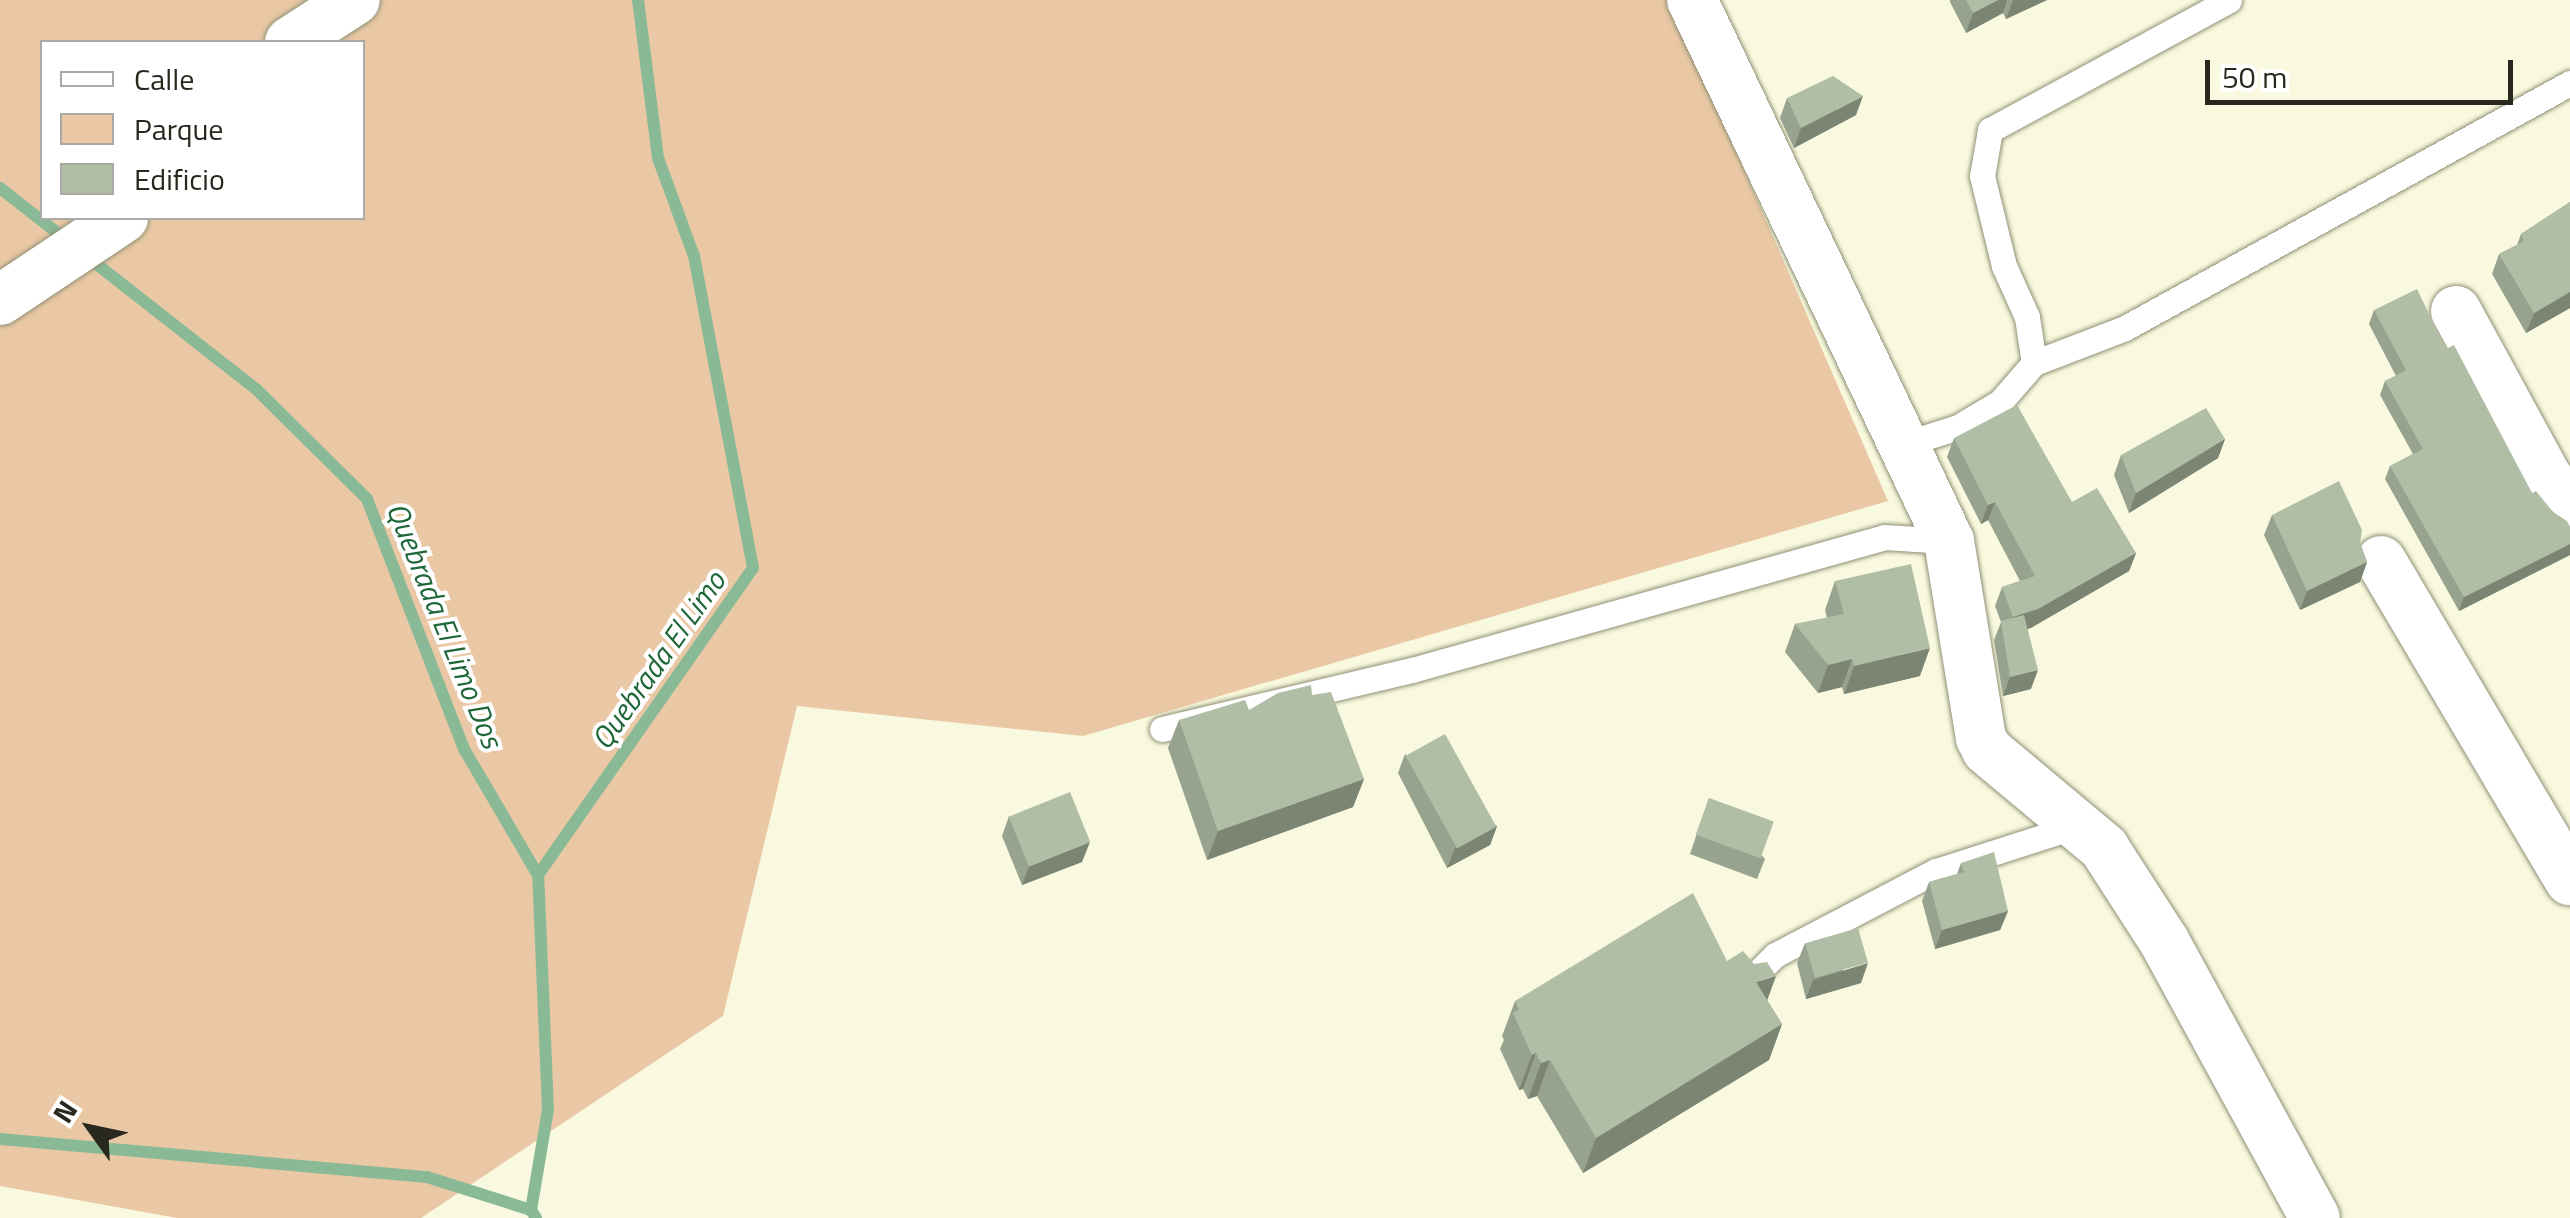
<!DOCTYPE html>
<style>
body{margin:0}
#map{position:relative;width:2570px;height:1218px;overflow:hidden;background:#f8f9de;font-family:"Titillium Web",sans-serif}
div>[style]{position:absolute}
.green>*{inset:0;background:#eac8a5}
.stream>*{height:12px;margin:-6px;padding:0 6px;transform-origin:6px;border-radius:6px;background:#89ba95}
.roads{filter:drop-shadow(0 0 2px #8f9077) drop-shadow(0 0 2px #8f9077)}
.lane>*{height:25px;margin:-12.5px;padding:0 12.5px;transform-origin:12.5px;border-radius:12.5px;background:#fff}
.street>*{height:50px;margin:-25px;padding:0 25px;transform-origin:25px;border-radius:25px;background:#fff}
.wall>*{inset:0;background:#98a38f}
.shaded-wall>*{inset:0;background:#7c8574}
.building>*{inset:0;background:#b1bea6;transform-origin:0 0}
span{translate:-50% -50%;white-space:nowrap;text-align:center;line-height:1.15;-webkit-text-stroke:8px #fff;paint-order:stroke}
.water-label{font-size:30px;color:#1c6638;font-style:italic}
.legend{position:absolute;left:40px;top:40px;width:325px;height:180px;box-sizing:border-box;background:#fff;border:2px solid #a9a9a5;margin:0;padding:12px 18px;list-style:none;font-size:30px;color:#28281e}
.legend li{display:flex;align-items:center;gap:20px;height:50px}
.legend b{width:50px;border:2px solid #a9a9a5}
.north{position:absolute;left:40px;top:1078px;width:100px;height:100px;-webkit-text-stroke:8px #fff;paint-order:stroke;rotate:303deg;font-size:28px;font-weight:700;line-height:40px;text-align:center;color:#28281e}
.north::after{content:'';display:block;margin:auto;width:35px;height:45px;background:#28281e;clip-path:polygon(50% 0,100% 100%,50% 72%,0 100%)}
.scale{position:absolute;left:2205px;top:60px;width:308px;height:45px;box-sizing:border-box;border:5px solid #28281e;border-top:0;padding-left:12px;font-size:30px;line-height:35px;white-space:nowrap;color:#28281e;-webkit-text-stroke:8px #fff;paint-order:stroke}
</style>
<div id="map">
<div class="green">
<i style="clip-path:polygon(evenodd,0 0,1670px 0,1888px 501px,1083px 736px,797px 706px,723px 1016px,421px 1218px,177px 1218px,0 1186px,0 0,42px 42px,362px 42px,362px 218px,42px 218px,42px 42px)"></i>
</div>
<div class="stream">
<i style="left:0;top:188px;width:88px;rotate:38deg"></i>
<i style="left:85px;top:255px;width:219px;rotate:38.1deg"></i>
<i style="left:257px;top:390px;width:155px;rotate:44.7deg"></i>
<i style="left:367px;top:499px;width:268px;rotate:68.8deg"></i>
<i style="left:464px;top:749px;width:146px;rotate:59.6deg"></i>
<i style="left:0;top:1139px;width:429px;rotate:5.1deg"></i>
<i style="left:427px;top:1177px;width:109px;rotate:17.6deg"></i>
<i style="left:536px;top:1218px;width:9px;rotate:-122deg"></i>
<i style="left:531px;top:1210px;width:101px;rotate:-80.4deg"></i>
<i style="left:548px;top:1110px;width:235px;rotate:-92.4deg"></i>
<i style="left:538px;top:875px;width:375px;rotate:-55deg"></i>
<i style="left:753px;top:568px;width:318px;rotate:-100.7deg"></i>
<i style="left:694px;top:256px;width:104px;rotate:-110.2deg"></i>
<i style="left:658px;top:158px;width:159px;rotate:-97.2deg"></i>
</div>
<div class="roads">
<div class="lane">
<i style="left:2034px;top:363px;width:97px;rotate:-21deg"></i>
<i style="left:2125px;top:328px;width:508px;rotate:-28.84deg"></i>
<i style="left:1905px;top:444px;width:56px;rotate:-17.8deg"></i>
<i style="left:1958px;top:427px;width:49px;rotate:-30.8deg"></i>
<i style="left:2000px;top:402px;width:52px;rotate:-48.9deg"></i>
<i style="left:2034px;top:363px;width:47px;rotate:-98.7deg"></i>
<i style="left:2027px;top:317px;width:56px;rotate:-114.3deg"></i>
<i style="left:2004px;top:266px;width:93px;rotate:-103.7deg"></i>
<i style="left:1982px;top:176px;width:47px;rotate:-80.1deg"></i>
<i style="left:1990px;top:130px;width:272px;rotate:-28.5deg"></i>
<i style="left:1162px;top:729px;width:257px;rotate:-13.3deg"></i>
<i style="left:1412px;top:670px;width:490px;rotate:-15.7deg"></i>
<i style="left:1884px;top:537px;width:65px;rotate:3.5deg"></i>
<i style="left:1746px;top:984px;width:41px;rotate:-45deg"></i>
<i style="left:1775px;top:955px;width:182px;rotate:-27.6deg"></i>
<i style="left:1936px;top:871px;width:150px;rotate:-17.8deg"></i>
</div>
<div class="street">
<i style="left:1692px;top:0;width:599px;rotate:64.59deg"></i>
<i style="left:1949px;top:541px;width:200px;rotate:80.8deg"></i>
<i style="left:1981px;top:738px;width:13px;rotate:63deg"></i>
<i style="left:1987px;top:750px;width:153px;rotate:39.9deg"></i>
<i style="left:2104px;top:848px;width:111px;rotate:57.2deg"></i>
<i style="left:2164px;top:941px;width:315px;rotate:61.4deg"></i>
<i style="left:290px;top:42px;width:77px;rotate:-32.9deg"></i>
<i style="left:0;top:300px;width:148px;rotate:-33.7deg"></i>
<i style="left:2456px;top:311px;width:188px;rotate:61.4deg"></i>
<i style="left:2546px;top:476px;width:40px;rotate:53deg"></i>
<i style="left:2381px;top:561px;width:371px;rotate:59.4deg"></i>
</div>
</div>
<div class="wall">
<i style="clip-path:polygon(1950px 0,2047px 0,2006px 19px,2003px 13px,1966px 33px,1950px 2px)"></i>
<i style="clip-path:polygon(1787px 98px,1856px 115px,1794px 148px,1780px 118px)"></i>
<i style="clip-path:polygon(2570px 202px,2570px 308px,2526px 333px,2492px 274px,2499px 254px,2517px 245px,2521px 234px)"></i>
<i style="clip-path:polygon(2374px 310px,2446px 349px,2532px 493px,2570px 527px,2570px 555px,2459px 611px,2385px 479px,2390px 466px,2413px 454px,2380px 395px,2385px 381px,2396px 376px,2369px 324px)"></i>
<i style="clip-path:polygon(1954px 438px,2072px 502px,2136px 553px,2129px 571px,2028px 629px,2031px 689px,2003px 696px,1994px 640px,2001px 622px,1995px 606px,2002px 587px,2020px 581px,1988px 520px,1981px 524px,1947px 457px)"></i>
<i style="clip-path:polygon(2225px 439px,2218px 458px,2129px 513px,2114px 475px,2121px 455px)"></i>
<i style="clip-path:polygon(2272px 515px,2360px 543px,2367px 562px,2360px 582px,2300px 610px,2264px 535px)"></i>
<i style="clip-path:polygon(1835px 581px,1920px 676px,1844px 694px,1842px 687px,1818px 693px,1785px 652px,1795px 624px,1827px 618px,1825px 610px)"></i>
<i style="clip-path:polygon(1312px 695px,1364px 779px,1353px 807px,1207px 860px,1168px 748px,1179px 720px,1249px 710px)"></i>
<i style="clip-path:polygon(1405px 754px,1497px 826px,1490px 845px,1447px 868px,1398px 773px)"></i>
<i style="clip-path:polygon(1709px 798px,1765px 859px,1757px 879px,1690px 854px)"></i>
<i style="clip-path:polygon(1009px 816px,1082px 862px,1022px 885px,1002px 836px)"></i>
<i style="clip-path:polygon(1961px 863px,2008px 911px,2000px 930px,1935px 949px,1922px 901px,1929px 882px,1957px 874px)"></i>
<i style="clip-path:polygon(1805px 943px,1861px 983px,1806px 999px,1797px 963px)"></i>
<i style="clip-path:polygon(1727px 961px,1767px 1000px,1782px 1024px,1769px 1060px,1583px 1173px,1537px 1096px,1528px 1099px,1523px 1089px,1519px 1090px,1500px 1049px,1504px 1040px,1502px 1036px,1515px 1001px)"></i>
</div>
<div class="shaded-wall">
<i style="clip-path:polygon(1998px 0,2007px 0,2003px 13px,1966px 33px,1973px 13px)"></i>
<i style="clip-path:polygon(2013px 0,2047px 0,2006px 19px)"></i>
<i style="clip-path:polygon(1863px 96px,1856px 115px,1794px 148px,1801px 128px)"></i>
<i style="clip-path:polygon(2570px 292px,2570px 308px,2526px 333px,2534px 313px)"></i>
<i style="clip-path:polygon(2225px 439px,2218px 458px,2129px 513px,2136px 493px)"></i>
<i style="clip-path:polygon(1995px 502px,1988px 520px,1981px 524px,1988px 505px)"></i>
<i style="clip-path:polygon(2570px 544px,2570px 555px,2459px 611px,2464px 597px)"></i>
<i style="clip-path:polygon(2136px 553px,2129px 571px,2031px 628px,2006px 635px,2013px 617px)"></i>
<i style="clip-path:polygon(2367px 562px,2360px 582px,2300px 610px,2307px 591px)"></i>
<i style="clip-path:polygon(1930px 648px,1920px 676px,1844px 694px,1854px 666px)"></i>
<i style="clip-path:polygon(1852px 659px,1842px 687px,1818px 693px,1828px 665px)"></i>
<i style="clip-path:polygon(2038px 670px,2031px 689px,2003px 696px,2010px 677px)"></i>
<i style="clip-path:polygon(1364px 779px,1353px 807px,1207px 860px,1218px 831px)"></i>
<i style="clip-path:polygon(1497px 826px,1490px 845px,1447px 868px,1455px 848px)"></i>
<i style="clip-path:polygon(1090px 842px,1082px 862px,1022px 885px,1029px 866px)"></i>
<i style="clip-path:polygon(2008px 911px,2000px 930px,1935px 949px,1942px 930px)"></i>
<i style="clip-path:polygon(1868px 963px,1861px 983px,1806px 999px,1813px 980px)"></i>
<i style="clip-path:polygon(1776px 976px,1763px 1012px,1756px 982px)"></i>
<i style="clip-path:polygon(1782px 1024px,1769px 1060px,1583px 1173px,1596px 1138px)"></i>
<i style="clip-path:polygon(1536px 1053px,1523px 1089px,1519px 1090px,1532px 1055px)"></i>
<i style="clip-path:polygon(1550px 1060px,1537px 1096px,1528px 1099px,1541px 1063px)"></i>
</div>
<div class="building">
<i style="clip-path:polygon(1966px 0,1998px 0,1973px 13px)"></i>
<i style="clip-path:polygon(1833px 76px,1863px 96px,1801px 128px,1787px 98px)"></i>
<i style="clip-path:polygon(2570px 202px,2570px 292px,2534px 313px,2499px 254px,2524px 241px,2521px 234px)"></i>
<i style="clip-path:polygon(2417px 289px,2446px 349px,2454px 345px,2532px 493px,2536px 491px,2553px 512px,2567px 521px,2570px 527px,2570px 544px,2464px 597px,2390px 466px,2423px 449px,2385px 381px,2406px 370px,2374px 310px)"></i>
<i style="clip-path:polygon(2017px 405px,2072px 502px,2097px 488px,2136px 553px,2038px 609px,2013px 617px,2002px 587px,2035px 576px,1995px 502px,1988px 505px,1954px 438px)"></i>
<i style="clip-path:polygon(2206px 408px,2225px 439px,2136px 493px,2121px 455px)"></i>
<i style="clip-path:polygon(2339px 481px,2362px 530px,2360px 543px,2367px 562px,2307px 591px,2272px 515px)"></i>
<i style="clip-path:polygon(1911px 564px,1930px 648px,1854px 666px,1852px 659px,1828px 665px,1795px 624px,1844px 614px,1835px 581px)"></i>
<i style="clip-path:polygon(2024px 615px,2038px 670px,2010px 677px,2001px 621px)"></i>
<i style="clip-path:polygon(1311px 685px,1312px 695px,1331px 692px,1364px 779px,1218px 831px,1179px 720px,1245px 700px,1249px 710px,1278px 693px)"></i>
<i style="left:1445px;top:734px;width:106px;height:45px;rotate:61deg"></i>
<i style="left:1070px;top:792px;width:54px;height:66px;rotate:68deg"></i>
<i style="left:1709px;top:798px;width:69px;height:39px;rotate:20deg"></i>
<i style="clip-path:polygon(1994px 852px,2008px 911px,1942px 930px,1929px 882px,1964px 872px,1961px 863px)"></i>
<i style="clip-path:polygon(1693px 893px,1727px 961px,1743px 951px,1754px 964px,1767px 962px,1776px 976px,1756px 982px,1782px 1024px,1596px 1138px,1550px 1060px,1541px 1063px,1536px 1053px,1532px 1055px,1513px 1013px,1519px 1010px,1515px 1001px)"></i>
<i style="left:1858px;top:928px;width:36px;height:55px;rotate:74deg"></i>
</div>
<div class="water-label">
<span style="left:445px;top:625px;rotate:68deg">Quebrada El Limo Dos</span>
<span style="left:658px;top:660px;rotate:-55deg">Quebrada El Limo</span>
</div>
<ul class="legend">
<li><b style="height:12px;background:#fff"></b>Calle</li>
<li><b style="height:28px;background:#eac8a5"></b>Parque</li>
<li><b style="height:28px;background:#b1bea6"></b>Edificio</li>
</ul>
<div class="north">N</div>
<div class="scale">50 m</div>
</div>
